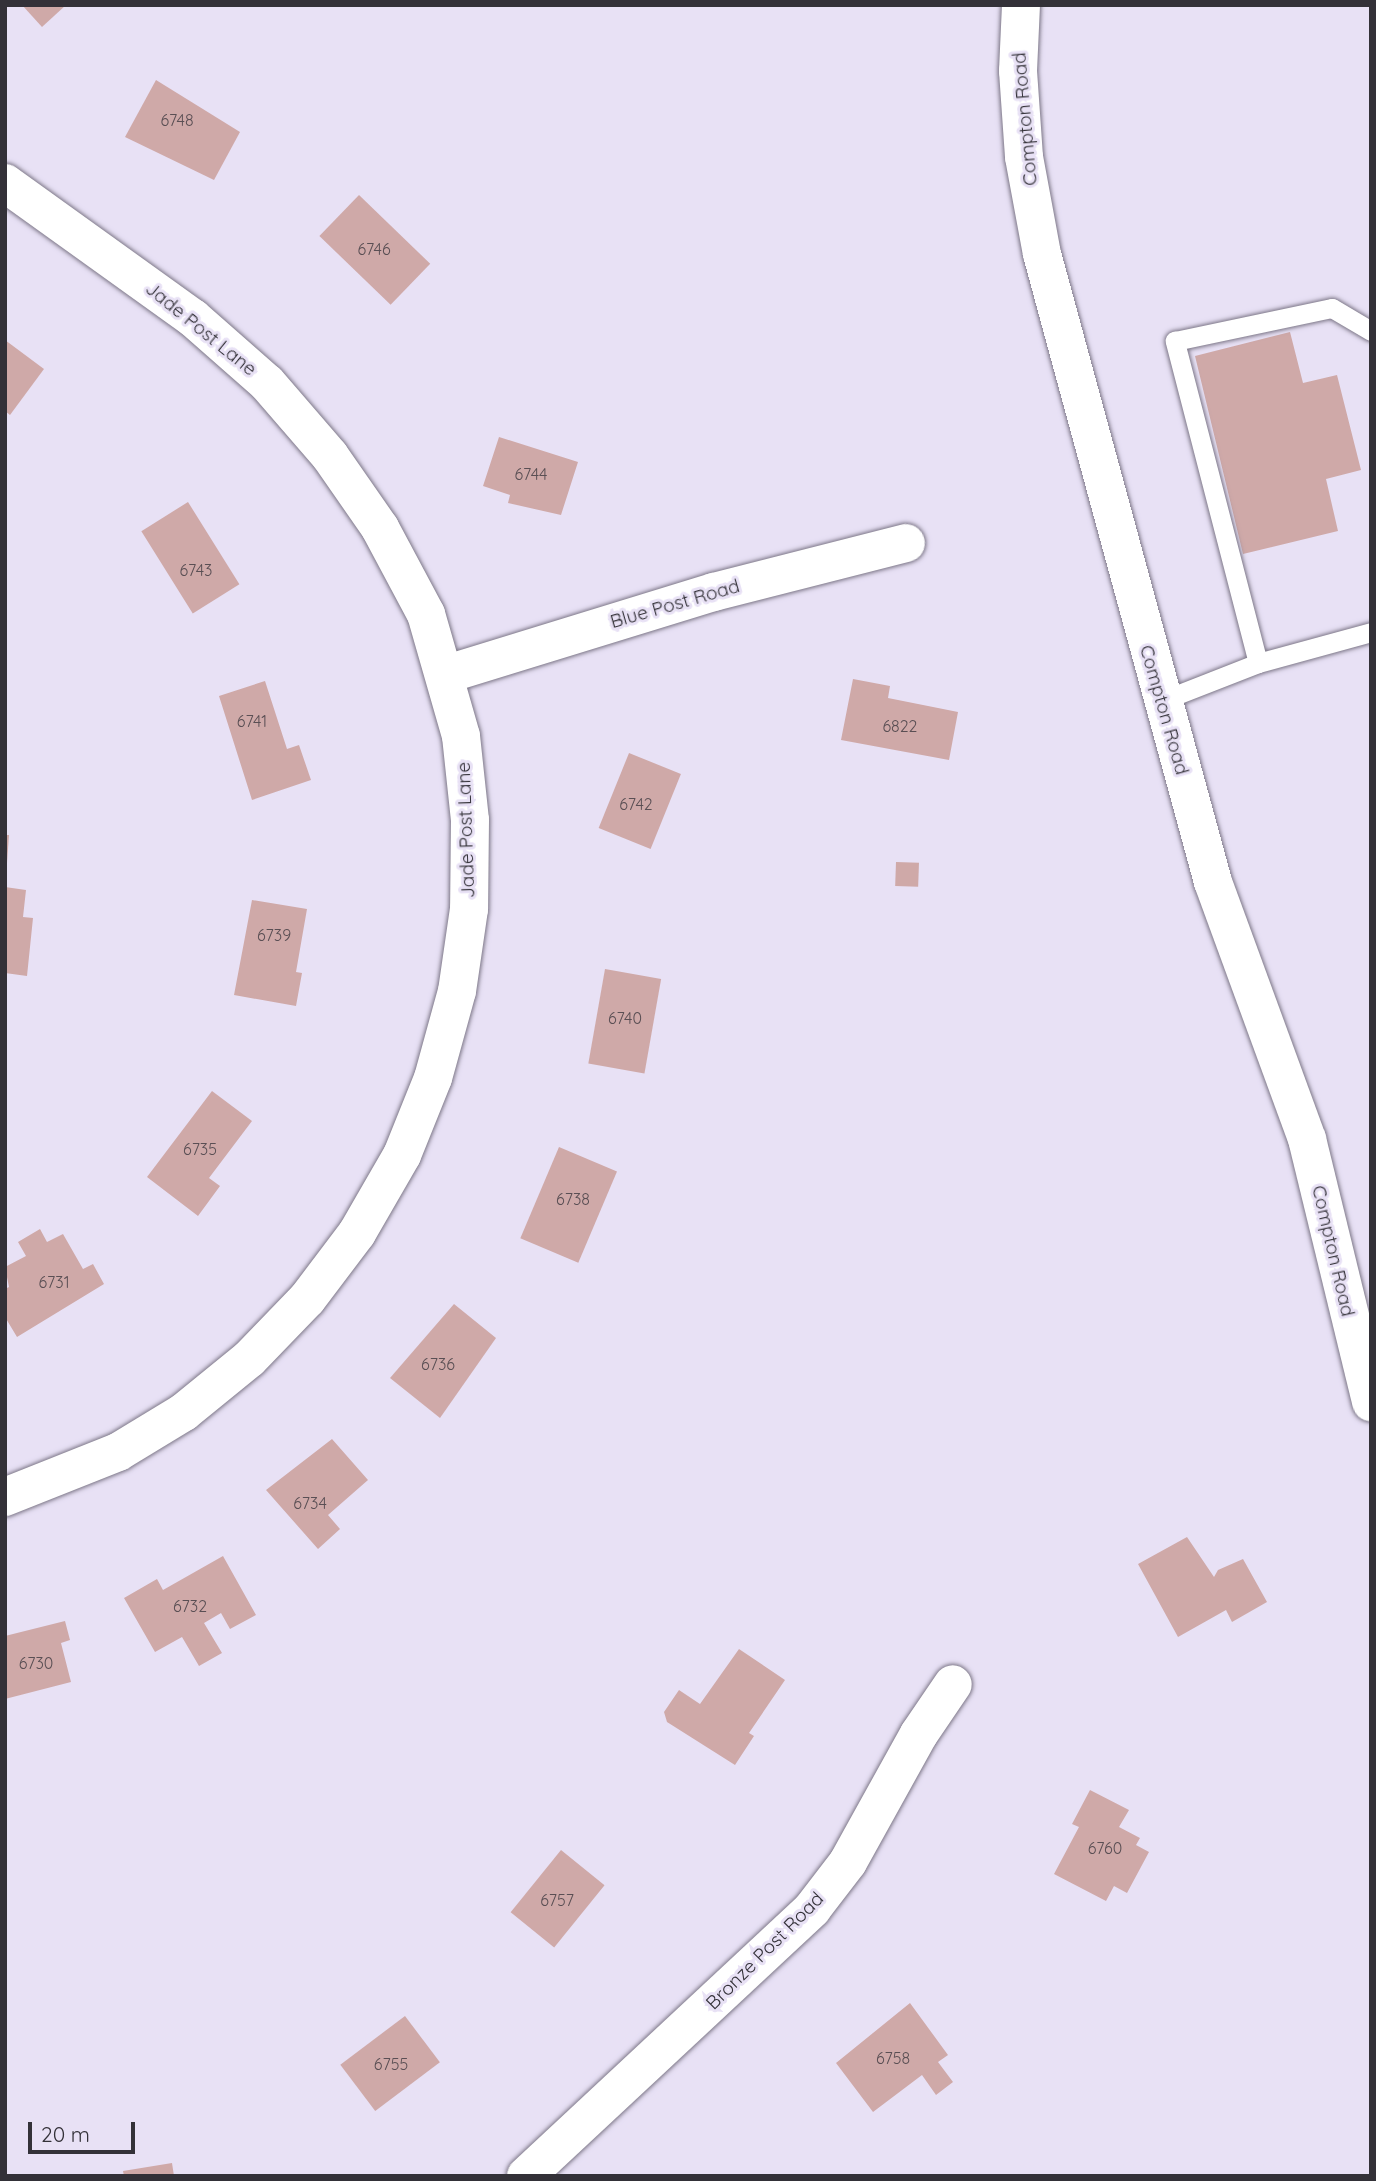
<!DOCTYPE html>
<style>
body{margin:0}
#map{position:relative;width:1376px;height:2181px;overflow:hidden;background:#e8e1f5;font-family:Quicksand,sans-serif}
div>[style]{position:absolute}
.building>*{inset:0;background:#cfa9a8;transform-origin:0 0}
.roads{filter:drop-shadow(0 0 2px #7d7788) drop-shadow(0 0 2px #7d7788)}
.service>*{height:19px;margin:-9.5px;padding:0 9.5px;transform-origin:9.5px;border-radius:9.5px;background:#fff}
.minor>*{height:38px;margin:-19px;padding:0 19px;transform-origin:19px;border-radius:19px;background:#fff}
.tertiary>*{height:38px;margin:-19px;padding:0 19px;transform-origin:19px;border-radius:19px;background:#fff}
span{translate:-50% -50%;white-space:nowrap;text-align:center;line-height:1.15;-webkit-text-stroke:6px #e8e1f5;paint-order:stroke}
.number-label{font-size:16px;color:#5a4f54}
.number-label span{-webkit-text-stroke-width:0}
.street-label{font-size:19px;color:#333138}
.frame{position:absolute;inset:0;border:7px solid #333138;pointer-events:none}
.scale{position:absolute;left:28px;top:2122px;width:107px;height:32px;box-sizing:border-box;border:4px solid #333138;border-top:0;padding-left:9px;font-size:21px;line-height:24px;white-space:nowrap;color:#333138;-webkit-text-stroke:5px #e8e1f5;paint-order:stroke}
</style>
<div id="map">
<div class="building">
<i style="clip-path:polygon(22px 5px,66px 5px,42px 27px)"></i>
<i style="clip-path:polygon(156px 80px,240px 132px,214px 180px,125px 137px)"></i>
<i style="left:359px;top:195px;width:99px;height:57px;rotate:44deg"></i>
<i style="clip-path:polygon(1290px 332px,1303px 383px,1337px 375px,1361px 470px,1326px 479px,1338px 531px,1243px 554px,1195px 356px)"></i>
<i style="clip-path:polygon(5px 340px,44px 369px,10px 415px,5px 411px)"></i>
<i style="clip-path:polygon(499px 437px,578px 462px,561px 515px,508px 503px,510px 495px,483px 486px)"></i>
<i style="left:188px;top:502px;width:97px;height:55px;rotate:58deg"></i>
<i style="clip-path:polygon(853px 679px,890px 686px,888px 698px,958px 712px,949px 760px,841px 740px)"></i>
<i style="clip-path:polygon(265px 681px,287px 749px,299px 745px,311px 780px,252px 800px,219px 696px)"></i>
<i style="left:629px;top:753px;width:56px;height:81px;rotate:22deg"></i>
<i style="clip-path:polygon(5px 835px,9px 835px,7px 863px,5px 863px)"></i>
<i style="left:896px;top:862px;width:23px;height:24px;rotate:2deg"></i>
<i style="clip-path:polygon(5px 887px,26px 890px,23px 917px,33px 918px,27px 976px,5px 973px)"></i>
<i style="clip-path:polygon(252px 900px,307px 909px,296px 972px,302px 973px,296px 1006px,234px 995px)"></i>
<i style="left:605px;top:969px;width:57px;height:96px;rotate:10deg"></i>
<i style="clip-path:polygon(212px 1091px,252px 1121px,209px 1178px,220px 1186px,198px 1216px,147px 1177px)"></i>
<i style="left:559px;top:1147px;width:63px;height:99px;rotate:23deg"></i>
<i style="clip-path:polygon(40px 1229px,47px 1242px,63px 1234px,83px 1269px,93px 1264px,104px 1284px,17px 1337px,5px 1317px,5px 1289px,9px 1287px,5px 1267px,26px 1256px,18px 1242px)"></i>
<i style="clip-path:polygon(454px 1304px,496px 1338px,440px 1418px,390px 1378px)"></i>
<i style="clip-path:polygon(332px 1439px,368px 1480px,328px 1515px,340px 1529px,318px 1549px,266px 1490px)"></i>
<i style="clip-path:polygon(1187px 1537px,1214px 1577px,1218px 1570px,1243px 1559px,1267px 1602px,1232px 1622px,1226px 1610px,1178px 1637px,1138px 1564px)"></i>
<i style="clip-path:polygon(223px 1556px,256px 1615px,230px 1629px,221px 1613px,204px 1623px,222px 1653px,199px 1666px,182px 1637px,155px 1652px,124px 1598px,157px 1579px,163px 1590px)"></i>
<i style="clip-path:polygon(65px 1621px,70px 1640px,61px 1643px,71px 1682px,5px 1699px,5px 1636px)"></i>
<i style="clip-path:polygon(739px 1649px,785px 1680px,749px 1733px,754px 1736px,735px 1765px,667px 1722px,664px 1712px,679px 1690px,700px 1704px)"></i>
<i style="clip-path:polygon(1090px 1790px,1129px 1810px,1119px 1827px,1140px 1838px,1136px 1845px,1149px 1852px,1127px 1893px,1114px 1886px,1106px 1901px,1054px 1874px,1079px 1827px,1072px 1824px)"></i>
<i style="left:561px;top:1850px;width:56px;height:80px;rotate:39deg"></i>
<i style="clip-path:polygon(910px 2003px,948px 2055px,938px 2062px,953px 2082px,936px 2095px,922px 2075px,873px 2112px,836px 2063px)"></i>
<i style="left:405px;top:2016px;width:58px;height:81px;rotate:53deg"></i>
<i style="clip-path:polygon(172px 2163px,174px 2176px,124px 2176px,123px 2171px)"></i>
</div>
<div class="roads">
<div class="service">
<i style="left:1258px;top:663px;width:333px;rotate:-104.5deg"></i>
<i style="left:1175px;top:341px;width:160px;rotate:-11.9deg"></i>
<i style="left:1332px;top:308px;width:45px;rotate:30.5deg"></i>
<i style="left:1161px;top:701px;width:104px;rotate:-21.4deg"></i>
<i style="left:1258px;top:663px;width:117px;rotate:-15.3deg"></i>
</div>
<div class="minor">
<i style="left:5px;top:183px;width:231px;rotate:35.7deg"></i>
<i style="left:193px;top:318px;width:98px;rotate:41.3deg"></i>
<i style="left:267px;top:383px;width:96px;rotate:49.2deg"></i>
<i style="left:330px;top:456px;width:88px;rotate:55.2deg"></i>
<i style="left:380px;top:528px;width:98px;rotate:61.9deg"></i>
<i style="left:426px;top:614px;width:127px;rotate:74deg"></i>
<i style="left:461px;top:736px;width:84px;rotate:83.9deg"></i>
<i style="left:470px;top:820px;width:89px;rotate:90.6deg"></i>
<i style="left:469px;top:909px;width:83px;rotate:98.3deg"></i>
<i style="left:457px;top:991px;width:90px;rotate:105.4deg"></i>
<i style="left:433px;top:1078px;width:83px;rotate:111.9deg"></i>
<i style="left:402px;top:1155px;width:90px;rotate:120deg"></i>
<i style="left:357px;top:1233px;width:83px;rotate:127.1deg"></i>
<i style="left:307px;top:1299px;width:83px;rotate:134deg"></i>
<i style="left:249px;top:1359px;width:84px;rotate:140.8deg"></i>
<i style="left:184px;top:1412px;width:77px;rotate:148.8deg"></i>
<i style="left:118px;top:1452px;width:122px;rotate:158.3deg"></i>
<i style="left:447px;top:674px;width:279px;rotate:-17.1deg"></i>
<i style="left:714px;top:592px;width:198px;rotate:-14.3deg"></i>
<i style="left:526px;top:2176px;width:391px;rotate:-43deg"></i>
<i style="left:812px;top:1909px;width:59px;rotate:-52.5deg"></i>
<i style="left:848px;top:1862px;width:146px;rotate:-61deg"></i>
<i style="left:919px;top:1734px;width:60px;rotate:-55.8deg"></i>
</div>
<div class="tertiary">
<i style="left:1021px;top:5px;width:66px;rotate:92.6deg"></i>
<i style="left:1018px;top:71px;width:86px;rotate:86deg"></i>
<i style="left:1024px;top:157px;width:99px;rotate:79.5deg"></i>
<i style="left:1042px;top:254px;width:651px;rotate:74.77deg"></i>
<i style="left:1213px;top:882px;width:274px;rotate:69.9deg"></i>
<i style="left:1307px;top:1139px;width:271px;rotate:76.3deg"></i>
</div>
</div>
<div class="number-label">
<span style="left:177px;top:120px">6748</span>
<span style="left:374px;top:249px">6746</span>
<span style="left:531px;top:474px">6744</span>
<span style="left:196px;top:570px">6743</span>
<span style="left:252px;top:721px">6741</span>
<span style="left:900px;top:726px">6822</span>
<span style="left:636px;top:804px">6742</span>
<span style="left:274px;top:935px">6739</span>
<span style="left:625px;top:1018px">6740</span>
<span style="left:200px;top:1149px">6735</span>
<span style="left:573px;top:1199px">6738</span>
<span style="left:54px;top:1282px">6731</span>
<span style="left:438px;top:1364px">6736</span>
<span style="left:310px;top:1503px">6734</span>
<span style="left:190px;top:1606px">6732</span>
<span style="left:36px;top:1663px">6730</span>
<span style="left:1105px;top:1848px">6760</span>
<span style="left:557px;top:1900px">6757</span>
<span style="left:893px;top:2058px">6758</span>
<span style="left:391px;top:2064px">6755</span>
</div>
<div class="street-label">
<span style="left:1025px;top:119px;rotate:-95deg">Compton Road</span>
<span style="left:201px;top:329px;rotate:39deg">Jade Post Lane</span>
<span style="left:675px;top:604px;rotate:-16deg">Blue Post Road</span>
<span style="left:1164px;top:710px;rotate:74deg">Compton Road</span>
<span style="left:466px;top:830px;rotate:-92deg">Jade Post Lane</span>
<span style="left:1333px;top:1251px;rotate:77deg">Compton Road</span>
<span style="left:765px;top:1951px;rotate:-45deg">Bronze Post Road</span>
</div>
<div class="frame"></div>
<div class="scale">20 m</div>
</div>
